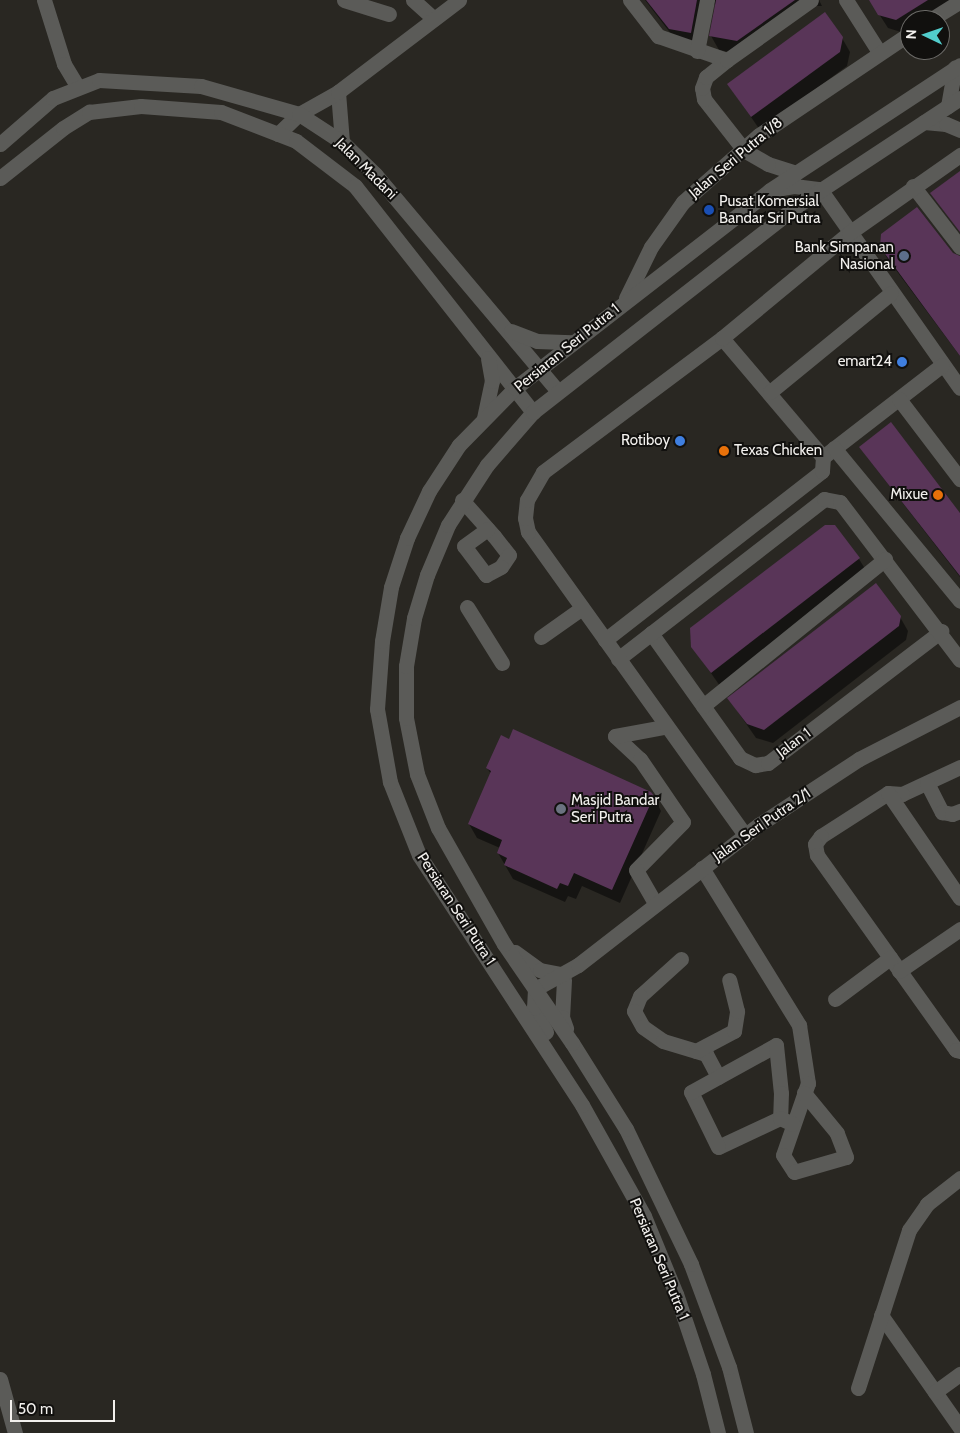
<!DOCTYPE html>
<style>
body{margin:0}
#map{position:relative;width:960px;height:1433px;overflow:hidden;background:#292722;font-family:Cabin,sans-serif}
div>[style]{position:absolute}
.shadow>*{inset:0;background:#0007}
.building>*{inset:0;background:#593558}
.minor>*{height:15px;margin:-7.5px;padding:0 7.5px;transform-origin:7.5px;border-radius:7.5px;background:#5b5b58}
.dots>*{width:14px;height:14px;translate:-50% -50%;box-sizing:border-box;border:2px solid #11100e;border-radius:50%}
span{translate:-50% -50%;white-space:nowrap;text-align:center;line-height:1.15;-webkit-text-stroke:4px #11100e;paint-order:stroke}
.street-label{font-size:15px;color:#f2f0ed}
.poi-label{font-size:15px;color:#f2f0ed}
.left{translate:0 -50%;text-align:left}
.right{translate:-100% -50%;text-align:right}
.north{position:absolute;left:900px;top:10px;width:50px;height:50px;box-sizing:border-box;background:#11100e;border:1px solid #6b6a67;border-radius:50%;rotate:273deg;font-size:14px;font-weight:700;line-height:20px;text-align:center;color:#f2f0ed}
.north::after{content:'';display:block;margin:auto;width:18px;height:22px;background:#52cdcc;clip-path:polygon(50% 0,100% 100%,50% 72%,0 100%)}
.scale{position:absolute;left:10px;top:1400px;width:105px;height:22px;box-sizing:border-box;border:2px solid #f2f0ed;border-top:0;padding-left:6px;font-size:15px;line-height:18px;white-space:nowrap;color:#f2f0ed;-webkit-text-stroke:4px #11100e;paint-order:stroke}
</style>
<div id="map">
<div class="shadow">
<i style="clip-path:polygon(645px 0,819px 0,822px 6px,814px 6px,745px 55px,719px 50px,711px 36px,716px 5px,713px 4px,699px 46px,678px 43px)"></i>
<i style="clip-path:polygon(870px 0,959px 0,926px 20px,910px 20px,910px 30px,904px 33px,888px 28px)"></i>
<i style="clip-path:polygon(842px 38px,850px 52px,847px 66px,760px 130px,728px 84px)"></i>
<i style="clip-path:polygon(881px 247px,960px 257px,960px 356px,887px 258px)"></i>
<i style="clip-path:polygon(861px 447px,960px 513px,960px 577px,867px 457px)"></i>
<i style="clip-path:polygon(859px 559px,867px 572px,720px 686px,692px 646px)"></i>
<i style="clip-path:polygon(900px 617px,908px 631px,906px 640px,773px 743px,756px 738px,729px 699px)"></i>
<i style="clip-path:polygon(487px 768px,653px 796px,661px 811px,620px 903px,582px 886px,576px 899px,568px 896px,565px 902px,513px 879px,498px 853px,500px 848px,477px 838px,469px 824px,491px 774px)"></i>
</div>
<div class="building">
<i style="clip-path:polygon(646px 0,697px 0,691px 33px,669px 29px)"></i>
<i style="clip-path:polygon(716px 0,795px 0,737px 41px,709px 36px)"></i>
<i style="clip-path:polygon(869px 0,928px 0,896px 20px,878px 15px)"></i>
<i style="clip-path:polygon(825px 12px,843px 37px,840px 52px,751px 117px,727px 84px)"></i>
<i style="clip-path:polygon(960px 171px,960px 232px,930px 193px)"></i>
<i style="clip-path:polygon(917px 207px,953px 253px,960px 256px,960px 356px,880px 247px,881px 234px)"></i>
<i style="clip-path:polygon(891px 422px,960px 513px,960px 576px,859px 447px)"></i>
<i style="clip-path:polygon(825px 525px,835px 525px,860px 558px,711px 673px,691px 647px,690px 628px)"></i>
<i style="clip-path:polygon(876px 583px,901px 616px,899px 626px,764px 730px,747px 724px,727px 698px)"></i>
<i style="clip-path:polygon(513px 729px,651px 792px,654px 796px,612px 890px,574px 873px,568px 886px,560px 883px,557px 889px,504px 865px,507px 858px,497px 853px,502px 840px,468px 824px,491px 771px,486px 768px,501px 735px,509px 739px)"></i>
</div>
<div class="minor">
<i style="left:44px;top:0;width:67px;rotate:72.6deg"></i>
<i style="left:64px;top:64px;width:26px;rotate:59deg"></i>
<i style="left:344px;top:0;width:47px;rotate:17.3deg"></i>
<i style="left:413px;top:0;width:28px;rotate:42deg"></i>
<i style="left:630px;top:0;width:46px;rotate:52.1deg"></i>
<i style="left:658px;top:36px;width:73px;rotate:19.2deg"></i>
<i style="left:846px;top:0;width:62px;rotate:57.6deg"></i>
<i style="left:930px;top:20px;width:36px;rotate:-32deg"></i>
<i style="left:697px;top:51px;width:52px;rotate:-78.9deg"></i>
<i style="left:338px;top:92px;width:50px;rotate:85.4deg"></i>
<i style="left:948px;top:106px;width:39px;rotate:-80deg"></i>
<i style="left:924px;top:122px;width:22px;rotate:5deg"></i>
<i style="left:946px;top:124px;width:15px;rotate:23deg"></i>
<i style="left:278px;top:134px;width:29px;rotate:-44deg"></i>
<i style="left:299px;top:114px;width:45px;rotate:-29.4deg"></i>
<i style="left:338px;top:92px;width:152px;rotate:-37.2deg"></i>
<i style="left:0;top:144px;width:70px;rotate:-41deg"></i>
<i style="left:53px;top:98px;width:49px;rotate:-21.4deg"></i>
<i style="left:99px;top:80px;width:102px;rotate:3.4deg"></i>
<i style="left:201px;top:86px;width:102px;rotate:15.9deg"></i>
<i style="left:299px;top:114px;width:51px;rotate:33.1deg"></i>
<i style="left:342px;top:142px;width:46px;rotate:44.1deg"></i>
<i style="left:375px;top:174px;width:282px;rotate:49.9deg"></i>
<i style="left:796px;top:173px;width:29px;rotate:-162deg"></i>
<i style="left:768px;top:164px;width:28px;rotate:-150deg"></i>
<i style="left:744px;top:150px;width:65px;rotate:-128.1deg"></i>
<i style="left:704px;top:99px;width:11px;rotate:-100deg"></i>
<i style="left:702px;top:88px;width:12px;rotate:-70deg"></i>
<i style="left:706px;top:77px;width:27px;rotate:-39deg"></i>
<i style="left:727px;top:60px;width:103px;rotate:-35.5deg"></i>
<i style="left:0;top:178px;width:80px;rotate:-38.4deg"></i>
<i style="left:63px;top:128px;width:31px;rotate:-32deg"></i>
<i style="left:89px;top:112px;width:52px;rotate:-6.6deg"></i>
<i style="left:141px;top:106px;width:80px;rotate:4.3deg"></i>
<i style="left:221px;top:112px;width:80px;rotate:21.1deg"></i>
<i style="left:296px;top:141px;width:74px;rotate:37.3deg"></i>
<i style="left:355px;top:186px;width:288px;rotate:51.8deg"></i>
<i style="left:913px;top:186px;width:77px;rotate:52.4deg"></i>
<i style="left:776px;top:189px;width:18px;rotate:-9deg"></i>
<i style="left:794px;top:186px;width:26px;rotate:7deg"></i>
<i style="left:820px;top:189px;width:243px;rotate:54.9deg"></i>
<i style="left:626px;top:298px;width:57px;rotate:-63.9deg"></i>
<i style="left:651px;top:247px;width:55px;rotate:-54.6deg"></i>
<i style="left:683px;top:202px;width:101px;rotate:-41.4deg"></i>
<i style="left:759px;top:135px;width:182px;rotate:-34deg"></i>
<i style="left:511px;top:331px;width:28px;rotate:21deg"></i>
<i style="left:537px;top:341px;width:34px;rotate:2deg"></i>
<i style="left:722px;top:338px;width:156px;rotate:49.7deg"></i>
<i style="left:823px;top:457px;width:150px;rotate:-37.7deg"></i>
<i style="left:770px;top:392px;width:156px;rotate:-39.3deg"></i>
<i style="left:899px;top:399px;width:101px;rotate:52.7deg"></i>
<i style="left:484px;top:418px;width:38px;rotate:-78deg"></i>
<i style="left:492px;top:381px;width:23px;rotate:-100deg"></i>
<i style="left:834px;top:448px;width:198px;rotate:50.5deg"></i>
<i style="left:462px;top:500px;width:48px;rotate:48.4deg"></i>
<i style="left:494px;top:536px;width:24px;rotate:52deg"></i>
<i style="left:509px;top:555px;width:14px;rotate:124deg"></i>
<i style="left:501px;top:567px;width:17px;rotate:152deg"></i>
<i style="left:486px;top:575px;width:36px;rotate:-127deg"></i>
<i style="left:464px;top:546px;width:29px;rotate:-36deg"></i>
<i style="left:467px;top:607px;width:66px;rotate:58deg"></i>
<i style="left:651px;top:633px;width:153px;rotate:54.5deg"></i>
<i style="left:740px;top:758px;width:17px;rotate:25deg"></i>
<i style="left:755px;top:765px;width:13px;rotate:-9deg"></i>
<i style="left:768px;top:763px;width:218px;rotate:-37.3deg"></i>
<i style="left:541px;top:637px;width:50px;rotate:-35.3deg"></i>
<i style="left:605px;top:640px;width:275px;rotate:-37.9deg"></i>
<i style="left:822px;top:471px;width:14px;rotate:-86deg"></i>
<i style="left:618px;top:659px;width:261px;rotate:-37.8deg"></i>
<i style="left:824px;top:499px;width:16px;rotate:11deg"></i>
<i style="left:840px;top:502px;width:198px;rotate:52.8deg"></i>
<i style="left:703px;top:706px;width:234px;rotate:-38.9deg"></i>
<i style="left:615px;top:736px;width:34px;rotate:43deg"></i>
<i style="left:640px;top:759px;width:76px;rotate:55.7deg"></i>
<i style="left:683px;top:822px;width:67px;rotate:134.4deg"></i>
<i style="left:636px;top:870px;width:38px;rotate:60deg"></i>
<i style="left:615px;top:736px;width:50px;rotate:-10.4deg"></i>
<i style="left:960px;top:767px;width:64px;rotate:155deg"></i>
<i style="left:902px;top:794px;width:14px;rotate:-176deg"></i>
<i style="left:888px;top:793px;width:80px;rotate:147.3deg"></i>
<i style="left:821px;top:836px;width:10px;rotate:127deg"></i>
<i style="left:815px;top:844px;width:11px;rotate:80deg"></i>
<i style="left:817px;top:855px;width:239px;rotate:54.5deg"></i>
<i style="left:956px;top:1050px;width:4px;rotate:14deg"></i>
<i style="left:927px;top:783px;width:33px;rotate:63deg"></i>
<i style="left:942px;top:812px;width:10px;rotate:11deg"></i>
<i style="left:952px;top:814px;width:9px;rotate:-21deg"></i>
<i style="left:888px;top:793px;width:127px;rotate:55.6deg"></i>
<i style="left:745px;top:835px;width:373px;rotate:-125.6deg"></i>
<i style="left:528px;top:532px;width:14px;rotate:-102deg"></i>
<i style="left:525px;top:518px;width:18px;rotate:-84deg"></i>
<i style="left:527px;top:500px;width:32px;rotate:-60deg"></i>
<i style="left:543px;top:472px;width:224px;rotate:-36.8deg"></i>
<i style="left:722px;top:338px;width:165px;rotate:-39.6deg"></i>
<i style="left:849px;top:233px;width:136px;rotate:-35.1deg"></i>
<i style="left:702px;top:868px;width:185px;rotate:58.3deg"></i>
<i style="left:799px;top:1025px;width:59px;rotate:81.2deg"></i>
<i style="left:808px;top:1083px;width:76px;rotate:109.1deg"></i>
<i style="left:783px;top:1155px;width:20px;rotate:57deg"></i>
<i style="left:794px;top:1172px;width:54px;rotate:-16.1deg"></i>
<i style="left:846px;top:1157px;width:26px;rotate:-111deg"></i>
<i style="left:837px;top:1133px;width:52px;rotate:-129.5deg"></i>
<i style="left:515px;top:952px;width:31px;rotate:36deg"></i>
<i style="left:540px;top:970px;width:20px;rotate:11deg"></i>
<i style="left:681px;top:959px;width:55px;rotate:137.9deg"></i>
<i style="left:640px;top:996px;width:16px;rotate:112deg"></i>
<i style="left:634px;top:1011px;width:18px;rotate:61deg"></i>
<i style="left:643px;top:1027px;width:24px;rotate:35deg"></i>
<i style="left:663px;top:1041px;width:45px;rotate:16.8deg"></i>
<i style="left:706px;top:1054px;width:26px;rotate:62deg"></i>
<i style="left:899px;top:971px;width:74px;rotate:-34.5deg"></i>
<i style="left:564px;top:980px;width:37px;rotate:93deg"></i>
<i style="left:562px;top:1017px;width:12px;rotate:70deg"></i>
<i style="left:835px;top:999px;width:69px;rotate:-36.7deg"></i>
<i style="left:546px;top:1032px;width:27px;rotate:-117deg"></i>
<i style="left:534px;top:1008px;width:19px;rotate:-87deg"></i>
<i style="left:535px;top:989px;width:49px;rotate:-29.2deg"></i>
<i style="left:578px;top:965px;width:230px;rotate:-37.8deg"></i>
<i style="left:760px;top:824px;width:118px;rotate:-33.3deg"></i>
<i style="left:859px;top:759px;width:114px;rotate:-27.2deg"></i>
<i style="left:696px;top:1051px;width:43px;rotate:-27.8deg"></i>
<i style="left:734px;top:1031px;width:20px;rotate:-81deg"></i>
<i style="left:737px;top:1011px;width:32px;rotate:-104deg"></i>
<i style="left:780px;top:1118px;width:68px;rotate:154.9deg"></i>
<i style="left:718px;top:1147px;width:61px;rotate:-116.1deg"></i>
<i style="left:691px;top:1092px;width:97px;rotate:-28.9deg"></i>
<i style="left:776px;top:1045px;width:48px;rotate:84.1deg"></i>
<i style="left:781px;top:1093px;width:25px;rotate:92deg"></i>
<i style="left:780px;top:1118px;width:14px;rotate:25deg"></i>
<i style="left:881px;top:1315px;width:138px;rotate:55deg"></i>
<i style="left:0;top:1379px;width:56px;rotate:74.5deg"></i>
<i style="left:858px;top:1388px;width:166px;rotate:-72.1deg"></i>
<i style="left:909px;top:1230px;width:32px;rotate:-55deg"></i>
<i style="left:927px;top:1204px;width:42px;rotate:-38.2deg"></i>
<i style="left:935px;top:1392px;width:31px;rotate:-36deg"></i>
<i style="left:718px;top:1433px;width:61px;rotate:-104.3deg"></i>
<i style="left:703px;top:1374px;width:84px;rotate:-108.6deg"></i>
<i style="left:676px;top:1294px;width:84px;rotate:-112.3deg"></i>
<i style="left:644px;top:1216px;width:127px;rotate:-119.2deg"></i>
<i style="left:582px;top:1105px;width:298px;rotate:-123.1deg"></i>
<i style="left:419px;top:855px;width:79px;rotate:-111.7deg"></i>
<i style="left:390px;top:782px;width:74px;rotate:-100.1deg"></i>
<i style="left:377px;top:709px;width:68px;rotate:-85.8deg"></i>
<i style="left:382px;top:641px;width:55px;rotate:-80.5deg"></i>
<i style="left:391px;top:587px;width:52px;rotate:-71.9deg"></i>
<i style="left:407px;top:538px;width:52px;rotate:-64.9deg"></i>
<i style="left:429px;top:491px;width:55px;rotate:-56.9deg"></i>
<i style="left:459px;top:445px;width:80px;rotate:-45.5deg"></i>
<i style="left:515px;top:388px;width:323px;rotate:-37.8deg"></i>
<i style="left:770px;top:190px;width:227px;rotate:-33.3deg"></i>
<i style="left:746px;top:1433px;width:68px;rotate:-104.4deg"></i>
<i style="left:729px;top:1367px;width:110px;rotate:-110.3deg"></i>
<i style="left:691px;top:1264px;width:150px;rotate:-115.7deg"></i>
<i style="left:626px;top:1129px;width:102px;rotate:-122.1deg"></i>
<i style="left:572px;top:1043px;width:120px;rotate:-124.5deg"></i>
<i style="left:504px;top:944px;width:133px;rotate:-119.6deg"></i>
<i style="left:438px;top:828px;width:58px;rotate:-111.3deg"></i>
<i style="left:417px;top:774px;width:57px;rotate:-101.1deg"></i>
<i style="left:406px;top:718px;width:52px;rotate:-90deg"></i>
<i style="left:406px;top:666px;width:49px;rotate:-80.5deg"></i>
<i style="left:414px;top:618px;width:45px;rotate:-73.2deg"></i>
<i style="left:427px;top:575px;width:54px;rotate:-67.2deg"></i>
<i style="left:448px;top:525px;width:72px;rotate:-57deg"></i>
<i style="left:487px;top:465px;width:70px;rotate:-49deg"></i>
<i style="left:533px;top:412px;width:333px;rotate:-38deg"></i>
<i style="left:795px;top:207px;width:198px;rotate:-33.4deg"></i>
</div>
<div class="dots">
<i style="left:709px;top:210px;background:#1a4fb4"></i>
<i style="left:904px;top:256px;background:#5c6f8a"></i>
<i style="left:902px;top:362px;background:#3f7fe0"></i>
<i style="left:680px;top:441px;background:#3f7fe0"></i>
<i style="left:724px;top:451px;background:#e8710a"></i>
<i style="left:938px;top:495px;background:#e8710a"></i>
<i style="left:561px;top:809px;background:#6b7280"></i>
</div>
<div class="street-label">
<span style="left:736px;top:158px;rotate:-40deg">Jalan Seri Putra 1/8</span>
<span style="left:366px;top:169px;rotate:45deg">Jalan Madani</span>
<span style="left:567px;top:348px;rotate:-39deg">Persiaran Seri Putra 1</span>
<span style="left:794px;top:743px;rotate:-37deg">Jalan 1</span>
<span style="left:762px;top:825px;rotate:-35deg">Jalan Seri Putra 2/1</span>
<span style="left:456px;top:909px;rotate:57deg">Persiaran Seri Putra 1</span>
<span style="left:659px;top:1259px;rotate:67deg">Persiaran Seri Putra 1</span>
</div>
<div class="poi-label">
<span class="left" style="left:719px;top:210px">Pusat Komersial<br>Bandar Sri Putra</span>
<span class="right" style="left:894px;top:256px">Bank Simpanan<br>Nasional</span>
<span class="right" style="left:892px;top:362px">emart24</span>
<span class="right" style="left:670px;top:441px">Rotiboy</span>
<span class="left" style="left:734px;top:451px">Texas Chicken</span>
<span class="right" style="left:928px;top:495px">Mixue</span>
<span class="left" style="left:571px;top:809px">Masjid Bandar<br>Seri Putra</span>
</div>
<div class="north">N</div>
<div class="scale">50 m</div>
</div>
